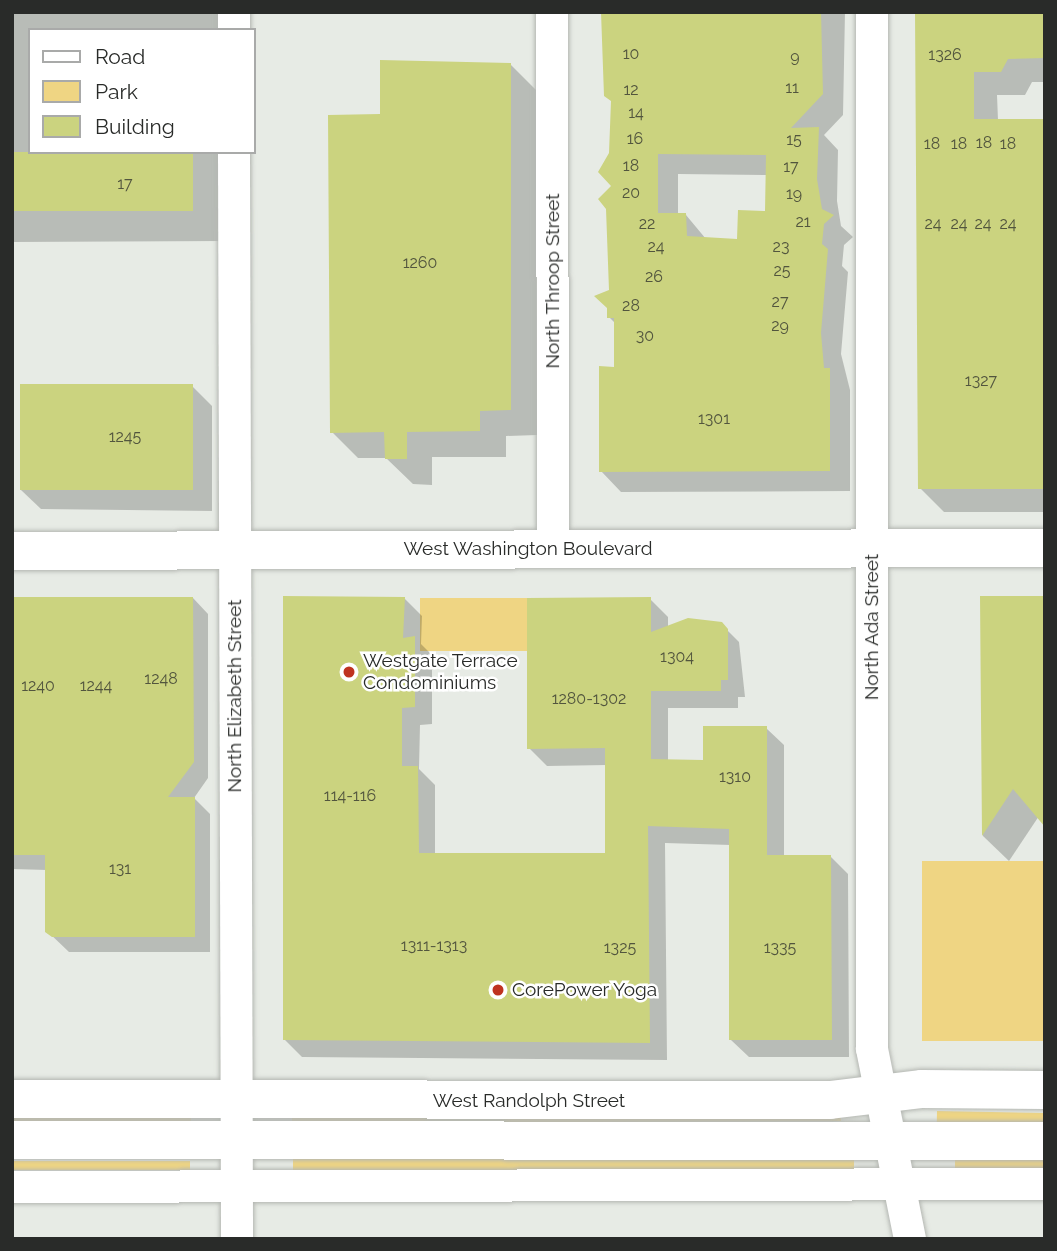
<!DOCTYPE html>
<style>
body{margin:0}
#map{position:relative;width:1057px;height:1251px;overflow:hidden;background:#e7ebe5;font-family:Raleway,sans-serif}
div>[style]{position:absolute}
.green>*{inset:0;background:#efd583;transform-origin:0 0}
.shadow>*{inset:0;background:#0003;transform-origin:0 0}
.building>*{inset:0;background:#cbd37f;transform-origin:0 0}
.roads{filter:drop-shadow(0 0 2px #b4b7b2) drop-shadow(0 0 2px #b4b7b2)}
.street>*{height:32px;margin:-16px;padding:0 16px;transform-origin:16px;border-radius:16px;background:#fff}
.secondary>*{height:38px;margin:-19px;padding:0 19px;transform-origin:19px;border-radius:19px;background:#fff}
.dots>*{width:19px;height:19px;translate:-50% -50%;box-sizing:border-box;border:4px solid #fff;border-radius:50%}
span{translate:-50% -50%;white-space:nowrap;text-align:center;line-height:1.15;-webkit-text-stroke:5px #fff;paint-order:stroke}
.number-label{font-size:16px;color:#52553e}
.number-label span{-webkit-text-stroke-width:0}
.street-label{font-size:19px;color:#292b29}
.poi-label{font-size:19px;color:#292b29}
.left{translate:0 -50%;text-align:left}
.frame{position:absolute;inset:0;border:14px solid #292b29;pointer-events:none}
.legend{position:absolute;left:28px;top:28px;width:228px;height:126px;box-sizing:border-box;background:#fff;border:2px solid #a9aaa9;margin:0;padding:9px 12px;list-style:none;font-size:21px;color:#292b29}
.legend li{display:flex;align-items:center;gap:14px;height:35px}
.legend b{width:35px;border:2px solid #a9aaa9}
</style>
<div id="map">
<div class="green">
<i style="left:420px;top:598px;width:107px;height:53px"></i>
<i style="left:922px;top:861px;width:123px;height:180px"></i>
<i style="left:937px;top:1111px;width:108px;height:12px;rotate:1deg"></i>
<i style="clip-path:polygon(292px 1112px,840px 1113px,841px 1121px,292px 1123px)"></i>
<i style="left:12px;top:1114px;width:179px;height:9px"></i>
<i style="left:955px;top:1158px;width:90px;height:12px"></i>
<i style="left:854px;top:1159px;width:11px;height:561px;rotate:90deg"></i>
<i style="left:12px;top:1161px;width:178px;height:9px"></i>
</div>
<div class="shadow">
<i style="clip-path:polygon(12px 12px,228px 12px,228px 30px,30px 30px,30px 152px,227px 152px,226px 241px,12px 242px)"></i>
<i style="clip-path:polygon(evenodd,603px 12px,845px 12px,843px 115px,824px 135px,838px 150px,837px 201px,841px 226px,853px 237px,844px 245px,842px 266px,848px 272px,841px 354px,850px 390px,850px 491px,621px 492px,601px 471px,616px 368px,616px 324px,609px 317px,613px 102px,603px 12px,678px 174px,767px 175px,767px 213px,738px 241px,706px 239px,686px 215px,678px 215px,678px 174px)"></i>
<i style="clip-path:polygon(916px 12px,1045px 12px,1045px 82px,1032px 82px,1025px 95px,997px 95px,998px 120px,1045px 120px,1045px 512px,944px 512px,920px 488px)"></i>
<i style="clip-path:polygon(510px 64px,536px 90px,537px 435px,506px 436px,506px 457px,432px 457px,432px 485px,413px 484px,386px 458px,358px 458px,332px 432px,382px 116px)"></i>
<i style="clip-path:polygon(192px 386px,212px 406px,212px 511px,41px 509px,21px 490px)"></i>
<i style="clip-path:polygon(193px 598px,208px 614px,208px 778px,194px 798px,210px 814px,210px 952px,69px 952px,47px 931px,47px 870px,12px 869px,12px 599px)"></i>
<i style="clip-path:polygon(404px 598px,422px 616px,421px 644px,432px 655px,432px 724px,420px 725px,419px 769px,435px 785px,435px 855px,607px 855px,607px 765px,547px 766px,529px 748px,650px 599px,668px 617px,668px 628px,721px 624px,739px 642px,745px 697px,738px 697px,738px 708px,668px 708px,668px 761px,705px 761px,766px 728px,784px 745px,784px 857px,831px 857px,848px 874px,849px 1057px,749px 1057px,731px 1040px,731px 845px,665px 843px,667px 1060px,302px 1057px,284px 1039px)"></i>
<i style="clip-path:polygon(982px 598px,1039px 816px,1009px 861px,983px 836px)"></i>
<i style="clip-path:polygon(12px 972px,14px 973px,12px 1056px)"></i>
<i style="left:12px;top:1237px;width:77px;height:2px"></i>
<i style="left:957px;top:1237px;width:88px;height:2px"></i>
</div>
<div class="building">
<i style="clip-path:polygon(evenodd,601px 12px,821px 12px,823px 94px,791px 128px,819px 127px,817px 179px,822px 209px,834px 215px,824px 224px,822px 244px,828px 249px,821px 333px,824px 368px,830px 368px,830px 471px,599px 472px,599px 366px,614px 367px,614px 318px,607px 318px,607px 308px,594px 296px,609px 290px,606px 209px,598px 199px,611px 186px,598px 172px,609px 153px,611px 101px,604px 96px,601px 12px,658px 154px,766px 155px,765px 211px,738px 210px,737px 239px,687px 236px,686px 213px,658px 213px,658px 154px)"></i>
<i style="clip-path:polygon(915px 12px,1045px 12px,1045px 58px,1008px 59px,1001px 72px,974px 72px,974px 119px,1045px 119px,1045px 489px,918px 489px)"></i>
<i style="clip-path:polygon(380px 60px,511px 63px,511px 410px,480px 411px,480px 431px,407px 432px,407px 459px,385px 459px,384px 432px,330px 433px,328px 115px,380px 114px)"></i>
<i style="left:12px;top:152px;width:181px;height:59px"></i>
<i style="left:20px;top:384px;width:173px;height:106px"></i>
<i style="clip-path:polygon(283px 596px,405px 597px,403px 638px,415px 636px,415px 707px,402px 708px,402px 766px,418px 766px,419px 853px,605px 853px,605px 748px,527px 749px,527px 598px,651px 597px,651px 632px,688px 618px,722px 622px,728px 629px,728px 680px,721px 680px,721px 691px,651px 691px,651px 759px,703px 760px,703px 726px,767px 726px,767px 855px,831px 855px,832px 1040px,729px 1040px,729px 829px,648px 826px,650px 1043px,283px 1040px)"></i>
<i style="clip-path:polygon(980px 596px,1045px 596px,1045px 827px,1013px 789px,982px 836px)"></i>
<i style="clip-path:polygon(12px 597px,193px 597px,194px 762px,168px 797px,195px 797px,195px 937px,52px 937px,45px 932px,45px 855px,12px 855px)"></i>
</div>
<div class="roads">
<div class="street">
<i style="left:234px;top:12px;width:18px;rotate:90deg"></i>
<i style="left:552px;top:12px;width:537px;rotate:89.89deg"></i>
<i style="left:872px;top:12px;width:1037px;rotate:90deg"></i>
<i style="left:872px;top:1049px;width:194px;rotate:78.7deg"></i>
<i style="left:234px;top:152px;width:1087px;rotate:89.84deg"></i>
<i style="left:12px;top:1187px;width:1033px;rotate:-0.17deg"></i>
</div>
<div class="secondary">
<i style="left:12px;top:551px;width:1033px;rotate:-0.17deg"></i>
<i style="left:12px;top:1099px;width:818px;rotate:0.07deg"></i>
<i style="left:830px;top:1100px;width:93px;rotate:-6.8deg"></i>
<i style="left:922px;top:1089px;width:123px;rotate:0.5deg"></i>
<i style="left:12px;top:1140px;width:1033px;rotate:0.06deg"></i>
</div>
</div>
<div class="dots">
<i style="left:349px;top:672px;background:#bf3320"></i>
<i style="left:498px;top:990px;background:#bf3320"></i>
</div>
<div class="number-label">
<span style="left:631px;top:54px">10</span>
<span style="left:945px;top:55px">1326</span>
<span style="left:795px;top:57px">9</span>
<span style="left:792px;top:88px">11</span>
<span style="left:631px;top:90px">12</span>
<span style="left:636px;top:113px">14</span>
<span style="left:635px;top:139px">16</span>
<span style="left:794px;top:140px">15</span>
<span style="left:984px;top:143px">18</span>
<span style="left:932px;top:144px">18</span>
<span style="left:959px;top:144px">18</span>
<span style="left:1008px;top:144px">18</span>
<span style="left:631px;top:166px">18</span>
<span style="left:791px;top:167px">17</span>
<span style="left:125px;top:184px">17</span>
<span style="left:631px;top:193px">20</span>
<span style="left:794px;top:194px">19</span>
<span style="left:803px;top:222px">21</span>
<span style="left:647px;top:224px">22</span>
<span style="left:933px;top:224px">24</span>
<span style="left:959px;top:224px">24</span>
<span style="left:983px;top:224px">24</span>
<span style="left:1008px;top:224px">24</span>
<span style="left:656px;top:247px">24</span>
<span style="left:781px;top:247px">23</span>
<span style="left:420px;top:263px">1260</span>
<span style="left:782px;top:271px">25</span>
<span style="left:654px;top:277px">26</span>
<span style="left:780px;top:302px">27</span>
<span style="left:631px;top:306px">28</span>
<span style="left:780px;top:326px">29</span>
<span style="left:645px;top:336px">30</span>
<span style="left:981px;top:381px">1327</span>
<span style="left:714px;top:419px">1301</span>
<span style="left:125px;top:437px">1245</span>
<span style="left:677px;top:657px">1304</span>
<span style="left:161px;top:679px">1248</span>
<span style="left:38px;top:686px">1240</span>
<span style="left:96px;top:686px">1244</span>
<span style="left:589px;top:699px">1280-1302</span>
<span style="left:735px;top:777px">1310</span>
<span style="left:350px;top:796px">114-116</span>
<span style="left:120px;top:869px">131</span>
<span style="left:434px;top:946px">1311-1313</span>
<span style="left:620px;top:948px">1325</span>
<span style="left:780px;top:948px">1335</span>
</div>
<div class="street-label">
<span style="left:553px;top:281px;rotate:-90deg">North Throop Street</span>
<span style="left:528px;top:549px">West Washington Boulevard</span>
<span style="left:872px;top:627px;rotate:-90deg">North Ada Street</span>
<span style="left:235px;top:696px;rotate:-90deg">North Elizabeth Street</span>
<span style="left:529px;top:1101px">West Randolph Street</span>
</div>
<div class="poi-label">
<span class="left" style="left:363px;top:672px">Westgate Terrace<br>Condominiums</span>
<span class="left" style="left:512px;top:990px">CorePower Yoga</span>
</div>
<div class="frame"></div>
<ul class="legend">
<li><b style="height:9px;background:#fff"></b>Road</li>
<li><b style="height:19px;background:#efd583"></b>Park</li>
<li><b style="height:19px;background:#cbd37f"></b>Building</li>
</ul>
</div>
